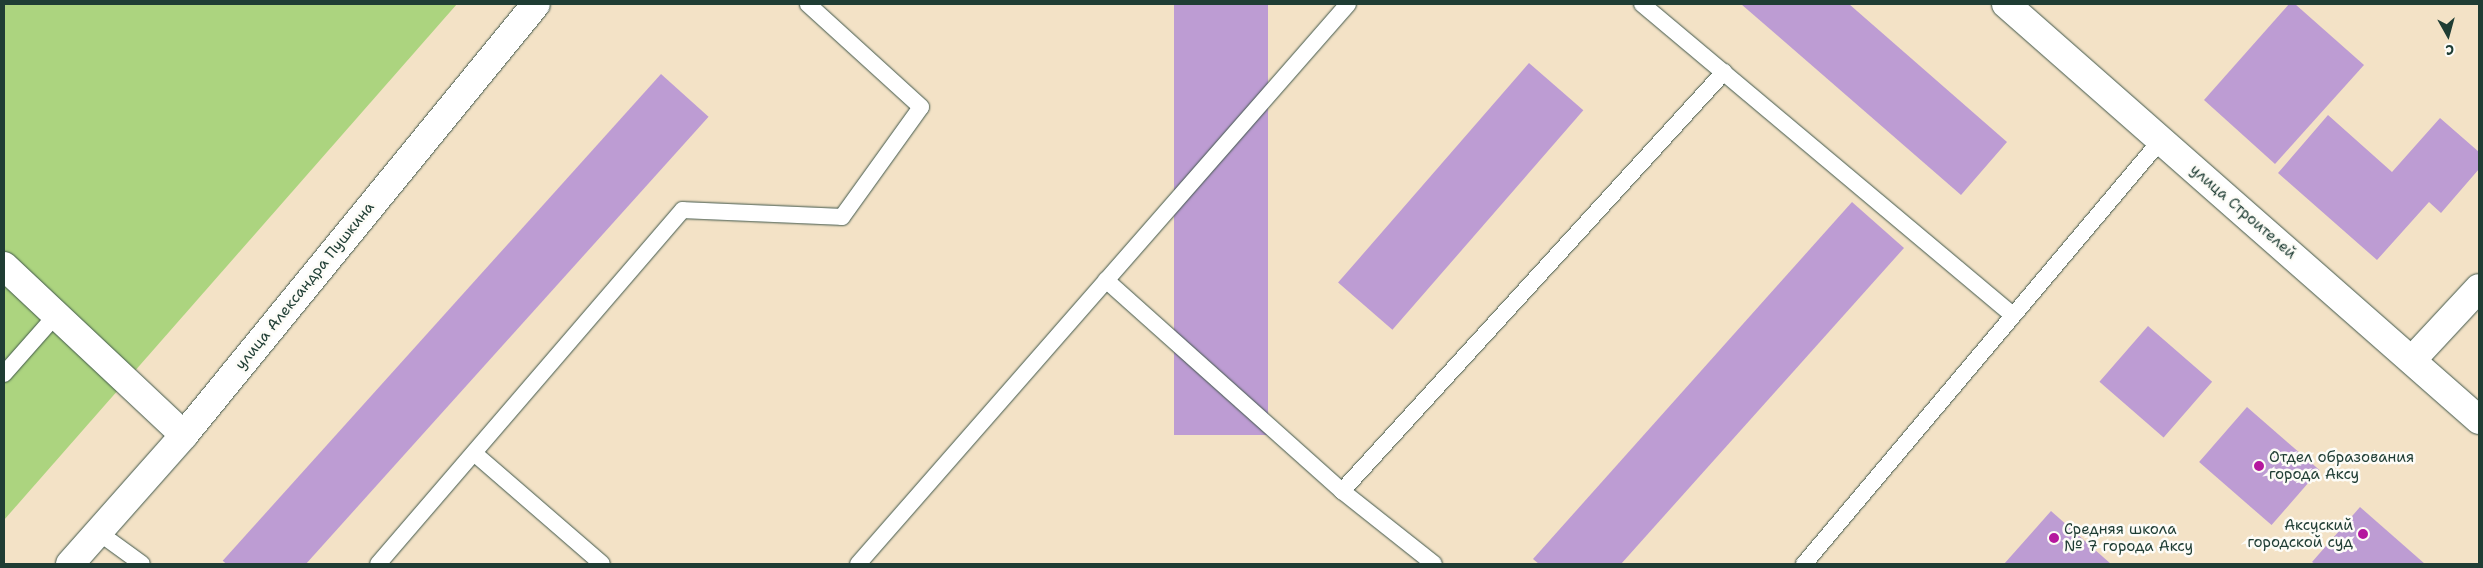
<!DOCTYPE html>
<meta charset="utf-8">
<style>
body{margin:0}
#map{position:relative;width:2483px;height:568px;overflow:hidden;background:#f3e2c6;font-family:"Shantell Sans",sans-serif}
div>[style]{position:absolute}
.green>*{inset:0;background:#acd47f}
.building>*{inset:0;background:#bd9cd3;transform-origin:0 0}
.roads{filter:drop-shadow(0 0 1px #3f564a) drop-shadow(0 0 1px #3f564a)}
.service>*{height:16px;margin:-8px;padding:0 8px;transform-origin:8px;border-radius:8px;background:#fff}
.minor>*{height:28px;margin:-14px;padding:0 14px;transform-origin:14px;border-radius:14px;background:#fff}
.tertiary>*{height:28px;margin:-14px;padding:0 14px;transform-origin:14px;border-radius:14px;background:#fff}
.dots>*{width:14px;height:14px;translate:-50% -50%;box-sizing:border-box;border:2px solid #fdfcf7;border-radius:50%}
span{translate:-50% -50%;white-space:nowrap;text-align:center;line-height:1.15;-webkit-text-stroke:5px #fdfcf7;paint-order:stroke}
.street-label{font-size:15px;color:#1f3d34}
.poi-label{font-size:15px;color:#1f3d34}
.left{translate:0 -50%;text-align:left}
.right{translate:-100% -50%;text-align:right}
.frame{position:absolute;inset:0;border:5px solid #1f3d34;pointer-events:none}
.north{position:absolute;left:2423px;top:10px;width:50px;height:50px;-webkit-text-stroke:4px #fdfcf7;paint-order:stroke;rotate:173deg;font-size:14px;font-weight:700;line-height:20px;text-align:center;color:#1f3d34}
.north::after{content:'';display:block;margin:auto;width:18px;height:22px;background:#1f3d34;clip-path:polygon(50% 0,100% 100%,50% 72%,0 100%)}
</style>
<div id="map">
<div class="green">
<i style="clip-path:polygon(4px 4px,457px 4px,4px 520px)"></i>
</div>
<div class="building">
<i style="left:1174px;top:4px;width:94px;height:431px"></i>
<i style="clip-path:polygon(1741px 4px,1849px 4px,2007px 142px,1961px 195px)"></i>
<i style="clip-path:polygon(2289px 4px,2295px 4px,2364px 65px,2275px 164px,2204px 100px)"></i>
<i style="left:1529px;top:63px;width:72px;height:291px;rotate:41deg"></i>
<i style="left:661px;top:74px;width:64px;height:655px;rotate:42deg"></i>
<i style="clip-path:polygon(2328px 115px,2392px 172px,2440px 118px,2479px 152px,2479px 169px,2441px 213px,2429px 202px,2377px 260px,2278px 173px)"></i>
<i style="clip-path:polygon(1852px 202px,1904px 248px,1621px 564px,1539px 564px,1533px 559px)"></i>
<i style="left:2148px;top:326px;width:85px;height:74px;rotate:41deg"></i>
<i style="left:2247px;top:407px;width:96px;height:73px;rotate:41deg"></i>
<i style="clip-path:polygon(2360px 507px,2425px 564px,2315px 564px,2312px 562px)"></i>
<i style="clip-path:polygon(2051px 511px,2111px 564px,2004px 564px)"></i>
</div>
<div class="roads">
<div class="service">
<i style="left:1642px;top:4px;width:484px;rotate:40deg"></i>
<i style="left:1106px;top:280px;width:317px;rotate:41.8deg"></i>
<i style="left:1342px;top:491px;width:117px;rotate:38.4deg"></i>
<i style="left:4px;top:374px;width:79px;rotate:-48.6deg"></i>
<i style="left:474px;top:453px;width:169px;rotate:40.9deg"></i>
<i style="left:1342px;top:491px;width:567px;rotate:-47.64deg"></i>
<i style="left:98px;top:532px;width:54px;rotate:36deg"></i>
<i style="left:378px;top:564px;width:467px;rotate:-49.3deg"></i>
<i style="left:683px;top:210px;width:159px;rotate:2.5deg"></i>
<i style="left:842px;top:217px;width:135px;rotate:-54.3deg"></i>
<i style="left:921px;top:107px;width:153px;rotate:-137.7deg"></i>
<i style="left:858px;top:564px;width:744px;rotate:-48.81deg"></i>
<i style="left:1804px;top:564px;width:554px;rotate:-49.9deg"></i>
</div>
<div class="minor">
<i style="left:4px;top:266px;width:247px;rotate:43.2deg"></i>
<i style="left:2412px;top:360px;width:98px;rotate:-47.1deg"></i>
<i style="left:70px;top:564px;width:172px;rotate:-48.5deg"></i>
<i style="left:184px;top:435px;width:556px;rotate:-50.76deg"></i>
</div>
<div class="tertiary">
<i style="left:2006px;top:4px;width:630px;rotate:41.33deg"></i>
</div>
</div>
<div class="dots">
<i style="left:2259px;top:466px;background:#b5179e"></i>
<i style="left:2363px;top:534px;background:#b5179e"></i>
<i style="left:2054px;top:538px;background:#b5179e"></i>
</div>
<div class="street-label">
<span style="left:2243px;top:212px;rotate:41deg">улица Строителей</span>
<span style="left:305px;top:286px;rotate:-51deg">улица Александра Пушкина</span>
</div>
<div class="poi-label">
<span class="left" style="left:2269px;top:466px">Отдел образования<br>города Аксу</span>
<span class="right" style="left:2353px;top:534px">Аксуский<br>городской суд</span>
<span class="left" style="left:2064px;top:538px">Средняя школа<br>№ 7 города Аксу</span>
</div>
<div class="frame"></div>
<div class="north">С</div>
</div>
